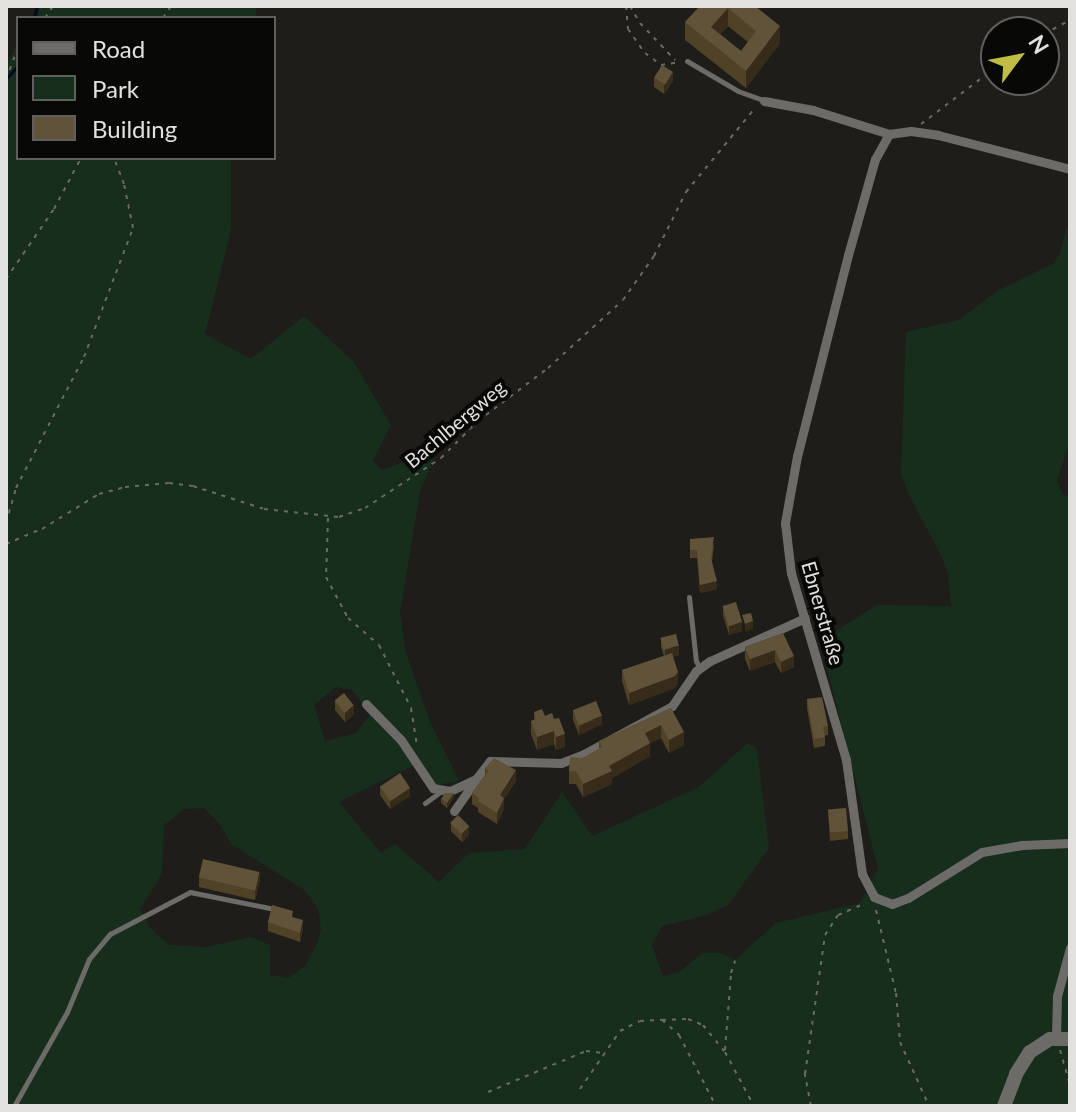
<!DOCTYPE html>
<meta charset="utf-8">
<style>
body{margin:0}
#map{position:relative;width:1076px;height:1112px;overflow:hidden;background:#1f1d1a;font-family:Lato,sans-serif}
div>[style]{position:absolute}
.green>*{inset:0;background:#172e1d;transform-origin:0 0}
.stream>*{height:3px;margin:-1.5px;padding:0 1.5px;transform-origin:1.5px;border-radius:1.5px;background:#000b1e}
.path>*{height:2px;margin-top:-1px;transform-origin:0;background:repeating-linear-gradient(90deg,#6b6966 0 4px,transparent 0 10px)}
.lane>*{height:5px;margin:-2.5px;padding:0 2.5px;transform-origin:2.5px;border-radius:2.5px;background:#6d6b67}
.street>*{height:9px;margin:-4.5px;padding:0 4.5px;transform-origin:4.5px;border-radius:4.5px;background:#6d6b67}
.secondary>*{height:14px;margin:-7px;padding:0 7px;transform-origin:7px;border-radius:7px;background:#6d6b67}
.wall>*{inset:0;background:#504226}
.shaded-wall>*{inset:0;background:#362c19}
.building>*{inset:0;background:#60533a;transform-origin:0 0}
span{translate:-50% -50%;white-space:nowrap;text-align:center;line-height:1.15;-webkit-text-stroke:8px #080806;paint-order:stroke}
.street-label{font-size:20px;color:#e3e1df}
.frame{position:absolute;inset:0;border:8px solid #e3e1df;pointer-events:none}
.legend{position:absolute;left:16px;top:16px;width:260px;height:144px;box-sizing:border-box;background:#080806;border:2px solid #605f5d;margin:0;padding:10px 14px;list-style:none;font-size:24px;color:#e3e1df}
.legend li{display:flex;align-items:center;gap:16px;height:40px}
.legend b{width:40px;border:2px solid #605f5d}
.north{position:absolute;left:980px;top:16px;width:80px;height:80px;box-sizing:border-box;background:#080806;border:2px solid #605f5d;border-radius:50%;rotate:58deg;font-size:22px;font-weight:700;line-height:32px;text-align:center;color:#e3e1df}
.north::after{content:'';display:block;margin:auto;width:28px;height:36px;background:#bfbe42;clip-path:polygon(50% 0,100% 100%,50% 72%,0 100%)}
</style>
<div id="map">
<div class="green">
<i style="left:39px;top:6px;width:217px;height:14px"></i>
<i style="clip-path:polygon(evenodd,18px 43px,18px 158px,231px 158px,231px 229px,205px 334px,251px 359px,304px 316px,353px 361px,391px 425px,373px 460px,381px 470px,428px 454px,434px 458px,420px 491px,400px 613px,406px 653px,430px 722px,459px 781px,437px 785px,419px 763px,339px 802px,381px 853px,395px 844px,439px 882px,469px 853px,525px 849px,562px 792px,592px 836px,699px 787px,748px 743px,757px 749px,769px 848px,728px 905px,706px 915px,662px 926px,652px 945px,663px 976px,680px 972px,702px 953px,721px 953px,735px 960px,776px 923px,860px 903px,878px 868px,820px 641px,877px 605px,951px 606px,948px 574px,942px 557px,910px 497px,901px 474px,906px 332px,959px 320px,997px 291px,1053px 264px,1060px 254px,1066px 229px,1070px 227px,1070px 440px,1057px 481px,1062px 493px,1070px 498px,1070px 1106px,6px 1106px,6px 65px,18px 43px,336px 687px,352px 690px,370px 714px,356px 733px,325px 741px,314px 705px,336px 687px,18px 43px,204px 808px,219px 823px,231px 844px,303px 889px,318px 908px,321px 930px,318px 942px,305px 966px,288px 978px,270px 975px,270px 945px,251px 937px,206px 947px,169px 945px,152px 930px,140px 909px,162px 874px,164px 825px,184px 809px,204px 808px)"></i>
</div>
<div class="stream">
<i style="left:34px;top:18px;width:12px;rotate:-76deg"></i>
<i style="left:6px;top:79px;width:18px;rotate:-49deg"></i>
</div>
<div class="path">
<i style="left:626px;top:6px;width:23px;rotate:85deg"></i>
<i style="left:628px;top:29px;width:29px;rotate:55deg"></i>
<i style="left:645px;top:53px;width:20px;rotate:37deg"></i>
<i style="left:661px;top:65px;width:18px;rotate:-9deg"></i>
<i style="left:630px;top:6px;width:20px;rotate:60deg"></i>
<i style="left:640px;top:23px;width:51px;rotate:46.6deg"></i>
<i style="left:45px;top:18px;width:14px;rotate:-56deg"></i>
<i style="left:163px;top:18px;width:14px;rotate:-56deg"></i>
<i style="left:1044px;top:34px;width:30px;rotate:-28deg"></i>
<i style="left:6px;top:79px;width:33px;rotate:-69deg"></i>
<i style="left:921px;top:124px;width:94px;rotate:-37.2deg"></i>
<i style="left:6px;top:279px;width:85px;rotate:-55.6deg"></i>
<i style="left:54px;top:209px;width:58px;rotate:-62.1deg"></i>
<i style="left:328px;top:518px;width:59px;rotate:91.9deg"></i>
<i style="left:326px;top:577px;width:47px;rotate:61.8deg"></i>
<i style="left:348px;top:618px;width:41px;rotate:41.1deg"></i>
<i style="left:379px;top:645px;width:71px;rotate:63.1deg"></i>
<i style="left:411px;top:708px;width:36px;rotate:81deg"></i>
<i style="left:6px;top:523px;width:36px;rotate:-74deg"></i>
<i style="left:16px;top:488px;width:148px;rotate:-62.6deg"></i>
<i style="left:84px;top:357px;width:138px;rotate:-69.2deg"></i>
<i style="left:133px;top:228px;width:45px;rotate:-101.6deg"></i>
<i style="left:124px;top:184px;width:28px;rotate:-111deg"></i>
<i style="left:6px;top:544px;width:39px;rotate:-23deg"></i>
<i style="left:42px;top:529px;width:67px;rotate:-31.6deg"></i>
<i style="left:99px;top:494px;width:27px;rotate:-15deg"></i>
<i style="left:125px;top:487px;width:44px;rotate:-5.2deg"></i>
<i style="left:169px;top:483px;width:24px;rotate:7deg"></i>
<i style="left:193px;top:486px;width:75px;rotate:17.9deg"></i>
<i style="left:264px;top:509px;width:75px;rotate:6.1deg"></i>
<i style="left:339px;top:517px;width:28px;rotate:-19deg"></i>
<i style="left:365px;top:508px;width:91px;rotate:-33.3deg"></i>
<i style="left:441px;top:458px;width:52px;rotate:-45deg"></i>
<i style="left:478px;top:421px;width:88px;rotate:-37.1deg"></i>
<i style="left:548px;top:368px;width:101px;rotate:-42.2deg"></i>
<i style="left:623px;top:300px;width:54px;rotate:-54.8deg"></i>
<i style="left:654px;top:256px;width:72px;rotate:-63.4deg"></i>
<i style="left:686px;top:192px;width:109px;rotate:-50.6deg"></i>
<i style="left:876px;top:910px;width:85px;rotate:76.5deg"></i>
<i style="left:896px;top:993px;width:49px;rotate:85.3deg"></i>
<i style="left:900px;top:1042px;width:70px;rotate:65.6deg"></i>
<i style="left:662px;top:1020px;width:26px;rotate:-2deg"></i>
<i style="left:688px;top:1019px;width:16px;rotate:22deg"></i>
<i style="left:703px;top:1025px;width:35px;rotate:51deg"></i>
<i style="left:725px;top:1052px;width:61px;rotate:61.8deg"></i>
<i style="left:725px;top:1050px;width:77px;rotate:-85.5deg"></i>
<i style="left:731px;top:973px;width:13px;rotate:-72deg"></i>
<i style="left:1060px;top:1050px;width:35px;rotate:74deg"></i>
<i style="left:580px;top:1089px;width:70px;rotate:-55.4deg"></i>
<i style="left:620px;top:1031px;width:22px;rotate:-27deg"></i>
<i style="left:640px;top:1021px;width:22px;rotate:-3deg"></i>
<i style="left:662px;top:1020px;width:23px;rotate:41deg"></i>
<i style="left:679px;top:1035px;width:80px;rotate:62.5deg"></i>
<i style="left:488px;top:1092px;width:106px;rotate:-22.7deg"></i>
<i style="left:586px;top:1051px;width:17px;rotate:7deg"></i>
<i style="left:811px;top:1106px;width:33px;rotate:-101deg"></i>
<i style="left:805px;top:1074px;width:140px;rotate:-81.8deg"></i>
<i style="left:825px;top:935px;width:24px;rotate:-57deg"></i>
<i style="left:838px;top:915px;width:30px;rotate:-23deg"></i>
</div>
<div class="lane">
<i style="left:687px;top:61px;width:59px;rotate:30.5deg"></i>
<i style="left:738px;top:91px;width:27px;rotate:20deg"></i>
<i style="left:689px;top:597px;width:64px;rotate:83.8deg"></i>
<i style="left:696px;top:661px;width:8px;rotate:60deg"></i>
<i style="left:425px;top:803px;width:19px;rotate:-36deg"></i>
<i style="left:14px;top:1106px;width:108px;rotate:-60.6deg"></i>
<i style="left:67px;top:1012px;width:57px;rotate:-67.5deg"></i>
<i style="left:89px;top:959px;width:33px;rotate:-50deg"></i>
<i style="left:110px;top:934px;width:90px;rotate:-27.7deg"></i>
<i style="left:190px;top:892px;width:81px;rotate:11.4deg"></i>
</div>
<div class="street">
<i style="left:764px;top:101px;width:50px;rotate:10.4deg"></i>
<i style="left:813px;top:110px;width:80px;rotate:17.5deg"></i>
<i style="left:889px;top:134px;width:22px;rotate:-8deg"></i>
<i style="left:911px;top:131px;width:27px;rotate:8deg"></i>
<i style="left:938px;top:135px;width:136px;rotate:14.4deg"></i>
<i style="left:889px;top:134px;width:29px;rotate:119deg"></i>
<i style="left:875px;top:159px;width:100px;rotate:105.7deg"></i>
<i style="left:848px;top:255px;width:207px;rotate:104.2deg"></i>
<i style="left:797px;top:456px;width:68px;rotate:100.2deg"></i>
<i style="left:785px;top:523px;width:50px;rotate:83.2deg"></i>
<i style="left:791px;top:573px;width:195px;rotate:73.6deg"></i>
<i style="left:846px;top:760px;width:115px;rotate:82deg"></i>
<i style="left:862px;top:874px;width:26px;rotate:62deg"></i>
<i style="left:874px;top:897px;width:19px;rotate:21deg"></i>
<i style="left:892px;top:904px;width:17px;rotate:-21deg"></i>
<i style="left:908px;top:898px;width:87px;rotate:-31.9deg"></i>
<i style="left:982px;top:852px;width:41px;rotate:-9.9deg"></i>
<i style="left:1022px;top:845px;width:48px;rotate:-2.4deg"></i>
<i style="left:366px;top:704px;width:50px;rotate:45.8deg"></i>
<i style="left:401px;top:740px;width:58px;rotate:56.3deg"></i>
<i style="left:433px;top:788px;width:17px;rotate:10deg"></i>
<i style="left:450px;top:791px;width:29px;rotate:-25deg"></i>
<i style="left:476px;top:779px;width:23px;rotate:-52deg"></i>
<i style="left:490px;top:761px;width:71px;rotate:1.6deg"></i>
<i style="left:561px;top:763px;width:25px;rotate:-21deg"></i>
<i style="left:584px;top:754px;width:100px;rotate:-28.6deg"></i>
<i style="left:672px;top:706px;width:42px;rotate:-55.6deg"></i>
<i style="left:696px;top:671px;width:17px;rotate:-36deg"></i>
<i style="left:710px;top:661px;width:104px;rotate:-24.4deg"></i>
<i style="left:454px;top:811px;width:39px;rotate:-55deg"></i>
<i style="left:1056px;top:1037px;width:41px;rotate:-88.6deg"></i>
<i style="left:1057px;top:996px;width:50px;rotate:-74.8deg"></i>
</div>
<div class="secondary">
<i style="left:1004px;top:1106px;width:34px;rotate:-69deg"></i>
<i style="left:1016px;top:1074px;width:26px;rotate:-58deg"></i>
<i style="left:1030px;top:1052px;width:24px;rotate:-33deg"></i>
<i style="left:1050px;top:1039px;width:20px"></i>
</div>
<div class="wall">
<i style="clip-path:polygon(evenodd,700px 6px,755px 6px,780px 43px,746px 88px,685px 40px,685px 22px,700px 6px,728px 26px,748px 42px,741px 51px,720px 34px,728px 26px)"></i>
<i style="clip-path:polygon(654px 78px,673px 81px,664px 94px,654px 87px)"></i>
<i style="clip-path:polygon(690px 539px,714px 545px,712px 561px,717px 589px,700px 593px,697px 558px,690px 558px)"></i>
<i style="clip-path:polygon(723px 606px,742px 631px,729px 635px,723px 615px)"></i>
<i style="clip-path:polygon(783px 633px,794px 667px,781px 673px,775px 662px,750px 671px,745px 659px,745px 647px)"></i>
<i style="clip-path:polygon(661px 639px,679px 655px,673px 657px,678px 683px,675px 688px,629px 705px,622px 681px,622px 670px,664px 656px,661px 647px)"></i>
<i style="clip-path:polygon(807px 699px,828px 726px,828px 735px,825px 735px,825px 746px,814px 748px,807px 708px)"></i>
<i style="clip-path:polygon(335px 701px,354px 714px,345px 722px,335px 710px)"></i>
<i style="clip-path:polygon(671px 708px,684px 745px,669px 753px,661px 738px,650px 743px,650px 756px,612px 778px,612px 784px,583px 797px,576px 784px,569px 784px,569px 771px,583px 758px,599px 749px,599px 741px)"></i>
<i style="clip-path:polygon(573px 711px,602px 724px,579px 735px,573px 720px)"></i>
<i style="clip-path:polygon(534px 712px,545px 716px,565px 747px,556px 750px,554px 744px,537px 750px,531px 734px,531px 721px,534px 720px)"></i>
<i style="clip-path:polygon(485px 768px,516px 781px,504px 799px,504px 809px,497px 824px,478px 812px,478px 808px,472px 804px,472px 793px,485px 775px)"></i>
<i style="clip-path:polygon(380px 786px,410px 796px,390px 809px,380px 795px)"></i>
<i style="clip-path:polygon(454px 797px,447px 808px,441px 803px,441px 799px)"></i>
<i style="clip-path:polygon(828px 810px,848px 831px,848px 839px,830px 841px)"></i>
<i style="clip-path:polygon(451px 823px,469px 835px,462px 842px,451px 831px)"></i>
<i style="clip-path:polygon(199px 878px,260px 880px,255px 900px,199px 887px)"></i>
<i style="clip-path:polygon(293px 917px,303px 929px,300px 942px,268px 931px,268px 922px)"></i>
</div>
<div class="shaded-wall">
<i style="clip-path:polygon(728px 8px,728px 26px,711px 44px,711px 27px)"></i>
<i style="clip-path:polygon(780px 26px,780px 43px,746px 88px,746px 71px)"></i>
<i style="clip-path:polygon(673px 72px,673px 81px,664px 94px,664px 85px)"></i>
<i style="clip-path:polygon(717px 581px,717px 589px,700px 593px,700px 585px)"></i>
<i style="clip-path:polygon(753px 621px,753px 629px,745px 632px,745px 624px)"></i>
<i style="clip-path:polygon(742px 622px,742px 631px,729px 635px,729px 626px)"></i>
<i style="clip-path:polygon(679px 646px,679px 655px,665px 659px,665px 650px)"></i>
<i style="clip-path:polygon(775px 650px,775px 662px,750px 671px,750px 659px)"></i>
<i style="clip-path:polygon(794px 656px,794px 667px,781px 673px,781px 662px)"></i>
<i style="clip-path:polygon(678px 672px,678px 683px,675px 688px,629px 705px,629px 693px)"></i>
<i style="clip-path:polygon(354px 706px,354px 714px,345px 722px,345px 713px)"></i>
<i style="clip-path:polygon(602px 716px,602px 724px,579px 735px,579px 726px)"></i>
<i style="clip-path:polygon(661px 725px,661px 738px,650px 743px,650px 756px,612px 778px,612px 784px,583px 797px,583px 784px,609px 766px,645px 733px)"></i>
<i style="clip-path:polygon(554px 731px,554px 744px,537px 750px,537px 737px)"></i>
<i style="clip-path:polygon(684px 732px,684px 745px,669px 753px,669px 740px)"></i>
<i style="clip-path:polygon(565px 734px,565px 747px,556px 750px,556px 737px)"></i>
<i style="clip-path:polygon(516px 770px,516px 781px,504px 799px,504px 809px,497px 824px,497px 813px,500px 795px)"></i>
<i style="clip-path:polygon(410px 788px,410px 796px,390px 809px,390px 800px)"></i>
<i style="clip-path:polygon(454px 793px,454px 797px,447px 808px,447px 803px)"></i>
<i style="clip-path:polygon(469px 826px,469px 835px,462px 842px,462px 833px)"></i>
<i style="clip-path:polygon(260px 872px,260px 880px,255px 900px,255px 891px)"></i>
<i style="clip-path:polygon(303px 920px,303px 929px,300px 942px,300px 933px)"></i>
</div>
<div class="building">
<i style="clip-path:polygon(evenodd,700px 6px,755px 6px,780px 26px,746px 71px,685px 22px,700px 6px,728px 8px,756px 31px,741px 51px,711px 27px,728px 8px)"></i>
<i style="left:662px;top:65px;width:13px;height:15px;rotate:32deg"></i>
<i style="clip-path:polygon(714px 537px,711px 559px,717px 581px,700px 585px,697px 550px,690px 550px,690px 539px)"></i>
<i style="left:736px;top:602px;width:21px;height:14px;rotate:73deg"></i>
<i style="clip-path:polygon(751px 613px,753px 621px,745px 624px,742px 615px)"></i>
<i style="clip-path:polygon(783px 633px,794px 656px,781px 662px,775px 650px,750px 659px,745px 647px)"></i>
<i style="left:676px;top:634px;width:12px;height:16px;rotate:76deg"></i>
<i style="clip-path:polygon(672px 653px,678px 672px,675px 676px,629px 693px,622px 670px)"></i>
<i style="left:344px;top:693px;width:16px;height:12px;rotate:52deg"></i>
<i style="clip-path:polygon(822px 697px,828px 726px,823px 727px,825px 737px,814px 739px,807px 699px)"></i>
<i style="left:596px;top:701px;width:16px;height:25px;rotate:68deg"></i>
<i style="clip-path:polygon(671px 708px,684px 732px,669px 740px,661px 725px,645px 733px,650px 743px,609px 766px,612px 771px,583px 784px,576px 771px,569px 771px,570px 757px,583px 758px,602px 747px,599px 741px)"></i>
<i style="clip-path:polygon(542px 709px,545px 716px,552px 713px,554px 719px,559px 718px,565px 734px,556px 737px,554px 731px,537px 737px,531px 721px,536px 719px,534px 712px)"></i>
<i style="clip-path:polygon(494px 758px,516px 770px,500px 795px,504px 798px,497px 813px,478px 801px,479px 798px,472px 793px,489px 770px,485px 768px)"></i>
<i style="left:400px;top:773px;width:18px;height:24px;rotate:56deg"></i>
<i style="clip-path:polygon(445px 793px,454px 793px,447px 803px,441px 799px)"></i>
<i style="left:846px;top:808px;width:23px;height:18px;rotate:85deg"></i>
<i style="left:458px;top:815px;width:16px;height:11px;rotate:45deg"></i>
<i style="left:203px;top:859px;width:58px;height:19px;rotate:13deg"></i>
<i style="clip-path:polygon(272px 905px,293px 911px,292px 917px,303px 920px,300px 933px,268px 922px)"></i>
</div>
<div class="street-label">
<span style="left:455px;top:424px;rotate:-40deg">Bachlbergweg</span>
<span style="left:823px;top:613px;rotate:74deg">Ebnerstraße</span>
</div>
<div class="frame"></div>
<ul class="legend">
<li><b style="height:10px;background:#6d6b67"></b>Road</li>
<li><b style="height:22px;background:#172e1d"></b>Park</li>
<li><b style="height:22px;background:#60533a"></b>Building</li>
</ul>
<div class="north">N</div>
</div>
